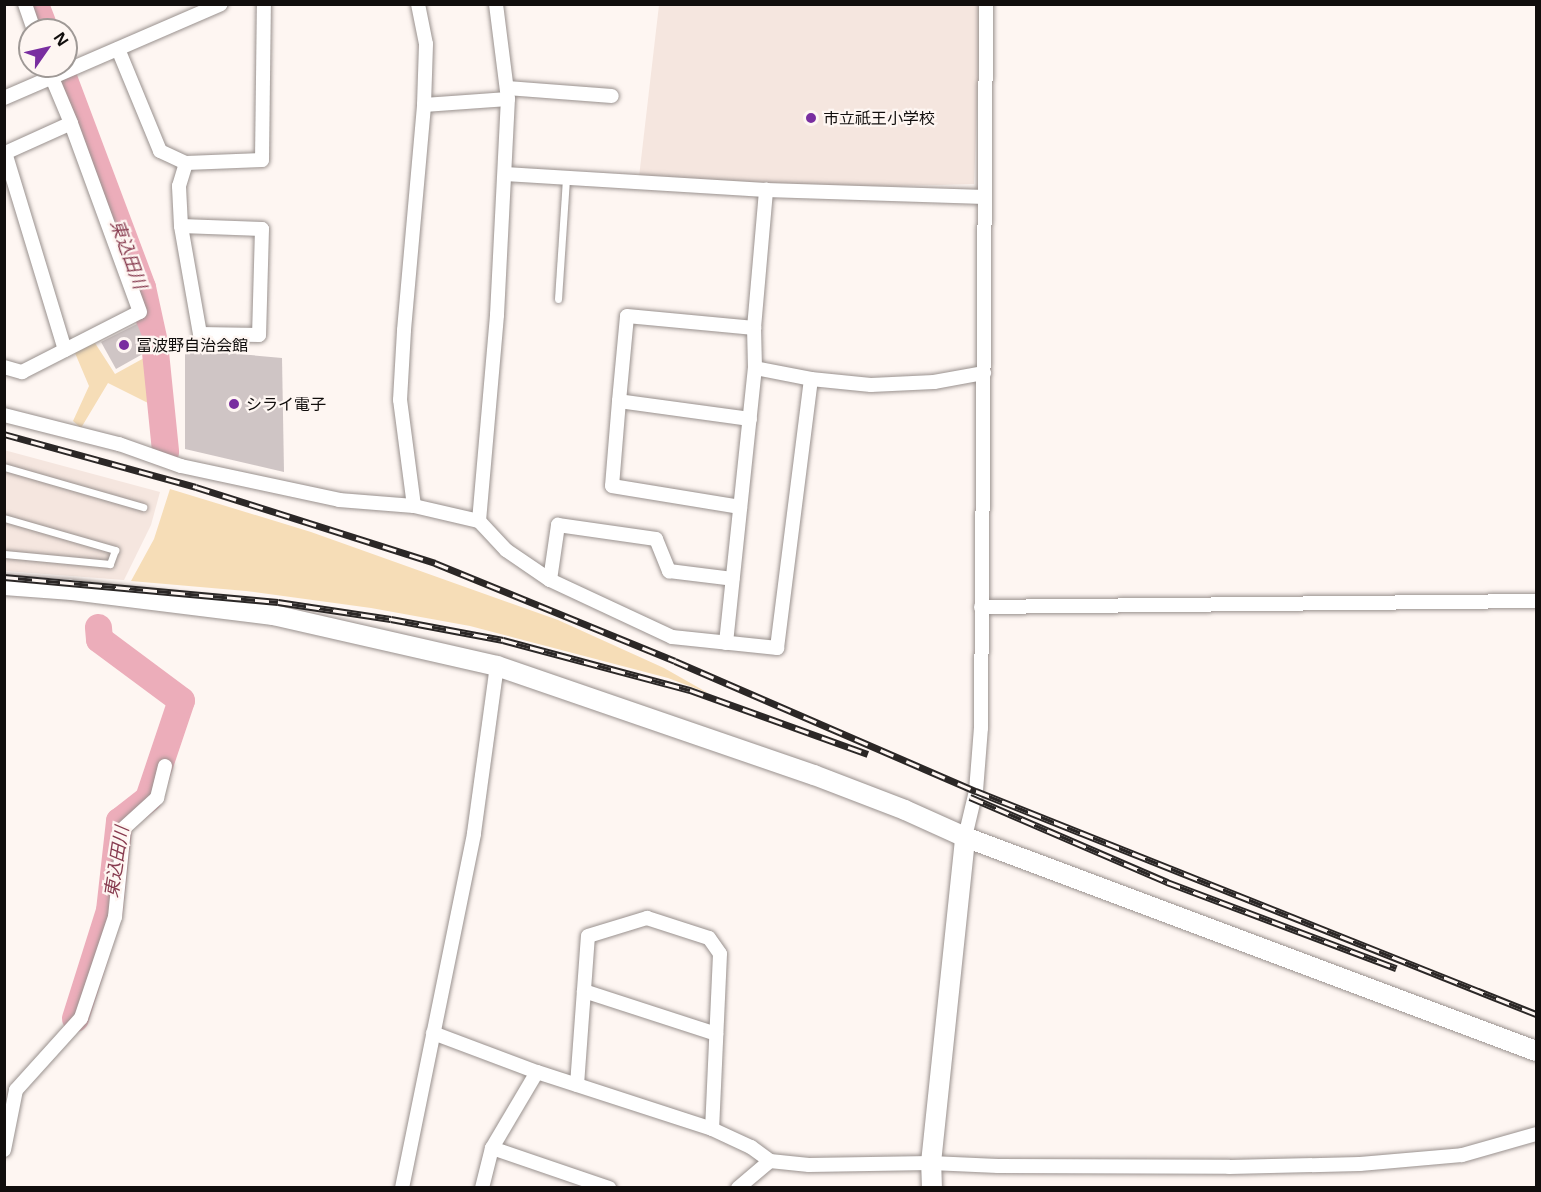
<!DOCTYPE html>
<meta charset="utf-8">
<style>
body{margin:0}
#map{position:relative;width:1541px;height:1192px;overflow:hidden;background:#fef6f2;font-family:"Open Sans","Noto Sans JP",sans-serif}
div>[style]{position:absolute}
.built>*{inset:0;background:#f5e6df}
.green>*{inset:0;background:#f6ddb7}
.river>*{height:27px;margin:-13.5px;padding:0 13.5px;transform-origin:13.5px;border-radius:13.5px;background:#ecadba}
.building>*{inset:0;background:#cfc5c5}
.roads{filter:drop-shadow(0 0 2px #99918e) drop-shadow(0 0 2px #99918e)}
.lane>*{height:7px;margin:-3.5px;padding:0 3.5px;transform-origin:3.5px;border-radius:3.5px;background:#fff}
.street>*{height:14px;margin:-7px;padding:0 7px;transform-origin:7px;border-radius:7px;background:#fff}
.secondary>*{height:20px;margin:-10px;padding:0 10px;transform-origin:10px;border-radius:10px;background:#fff}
.rail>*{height:7px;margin-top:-3.5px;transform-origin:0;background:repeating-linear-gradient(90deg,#fef6f2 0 14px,#2b2726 0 28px);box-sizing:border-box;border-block:2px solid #2b2726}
.dots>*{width:16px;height:16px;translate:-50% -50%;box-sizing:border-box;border:3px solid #fef6f2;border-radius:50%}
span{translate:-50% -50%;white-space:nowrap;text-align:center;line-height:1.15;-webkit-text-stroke:4.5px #fef6f2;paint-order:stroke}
.poi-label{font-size:16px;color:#110e0d}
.left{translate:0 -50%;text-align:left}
.water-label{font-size:18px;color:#873b4f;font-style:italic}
.frame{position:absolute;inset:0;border:6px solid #110e0d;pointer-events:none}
.north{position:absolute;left:18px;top:18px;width:60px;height:60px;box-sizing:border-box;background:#fef6f2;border:2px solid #9f9996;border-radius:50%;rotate:56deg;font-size:16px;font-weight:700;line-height:24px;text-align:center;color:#110e0d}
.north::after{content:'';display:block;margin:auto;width:21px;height:27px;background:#792ea0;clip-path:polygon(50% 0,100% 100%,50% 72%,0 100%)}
</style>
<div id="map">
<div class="built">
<i style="clip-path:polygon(659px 5px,981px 5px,974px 184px,861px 187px,639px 177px)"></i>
<i style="clip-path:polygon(4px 450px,160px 492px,151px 525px,124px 580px,5px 571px)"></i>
</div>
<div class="green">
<i style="clip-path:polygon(95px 343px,115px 374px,144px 358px,150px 404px,108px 383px,81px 428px,73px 421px,89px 386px,75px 353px)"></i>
<i style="clip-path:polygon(170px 489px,311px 532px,558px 620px,664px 668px,708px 693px,668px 678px,470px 626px,371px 608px,246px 591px,131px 581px,154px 539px)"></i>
</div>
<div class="river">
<i style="left:35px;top:4px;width:28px;rotate:69deg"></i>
<i style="left:59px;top:66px;width:236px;rotate:69.4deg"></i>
<i style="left:142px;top:287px;width:56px;rotate:77.7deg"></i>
<i style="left:154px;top:342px;width:110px;rotate:84.2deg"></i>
<i style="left:75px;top:1018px;width:113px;rotate:-72.5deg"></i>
<i style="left:109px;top:910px;width:90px;rotate:-83.6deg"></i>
<i style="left:119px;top:821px;width:37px;rotate:-38deg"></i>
<i style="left:148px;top:798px;width:103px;rotate:-71.4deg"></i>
<i style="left:181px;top:700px;width:102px;rotate:-143.4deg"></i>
<i style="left:99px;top:639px;width:12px;rotate:-95deg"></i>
</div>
<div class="building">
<i style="clip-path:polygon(137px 324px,148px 351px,116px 369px,101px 342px)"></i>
<i style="clip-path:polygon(185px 349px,282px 358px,284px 472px,185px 449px)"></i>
</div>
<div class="roads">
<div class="lane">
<i style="left:558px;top:299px;width:122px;rotate:-86.2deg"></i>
<i style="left:4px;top:467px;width:145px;rotate:16.1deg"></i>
<i style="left:4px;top:518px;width:116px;rotate:16.1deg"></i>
<i style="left:115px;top:550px;width:15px;rotate:110deg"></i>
<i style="left:110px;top:564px;width:106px;rotate:-174.6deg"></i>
</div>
<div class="street">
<i style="left:25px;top:4px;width:28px;rotate:71deg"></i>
<i style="left:118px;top:49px;width:110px;rotate:67.6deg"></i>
<i style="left:160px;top:151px;width:29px;rotate:25deg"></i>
<i style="left:507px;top:88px;width:105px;rotate:4.4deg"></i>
<i style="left:4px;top:98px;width:236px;rotate:-23.4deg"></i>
<i style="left:424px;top:105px;width:84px;rotate:-4.1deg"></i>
<i style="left:505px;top:174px;width:261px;rotate:3.5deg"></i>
<i style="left:766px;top:190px;width:219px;rotate:1.8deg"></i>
<i style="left:181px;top:226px;width:81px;rotate:2.1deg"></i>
<i style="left:262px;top:229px;width:106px;rotate:91.6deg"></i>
<i style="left:259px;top:335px;width:59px;rotate:-179deg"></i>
<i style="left:200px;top:334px;width:110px;rotate:-100deg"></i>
<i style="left:181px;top:226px;width:40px;rotate:-92.9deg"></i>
<i style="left:179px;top:186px;width:24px;rotate:-73deg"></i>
<i style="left:186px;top:163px;width:76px;rotate:-2.3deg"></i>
<i style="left:262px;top:160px;width:156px;rotate:-89.3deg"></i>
<i style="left:65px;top:350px;width:206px;rotate:-106.9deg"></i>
<i style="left:5px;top:153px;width:72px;rotate:-24.4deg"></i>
<i style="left:4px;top:367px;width:19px;rotate:16deg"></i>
<i style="left:22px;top:372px;width:132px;rotate:-27deg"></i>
<i style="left:140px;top:312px;width:201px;rotate:-110.1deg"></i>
<i style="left:71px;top:123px;width:62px;rotate:-112.8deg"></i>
<i style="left:755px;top:368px;width:57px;rotate:11.1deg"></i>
<i style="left:811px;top:379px;width:60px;rotate:5.7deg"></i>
<i style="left:871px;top:385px;width:63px;rotate:-2.7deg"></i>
<i style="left:934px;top:382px;width:51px;rotate:-10.2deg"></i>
<i style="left:619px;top:401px;width:85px;rotate:94.7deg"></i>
<i style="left:612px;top:486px;width:130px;rotate:9.3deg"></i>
<i style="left:4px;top:415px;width:119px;rotate:14.2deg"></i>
<i style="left:119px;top:444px;width:66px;rotate:19.5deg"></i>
<i style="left:181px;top:466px;width:162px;rotate:12.1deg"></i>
<i style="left:339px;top:500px;width:75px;rotate:4.6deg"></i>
<i style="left:414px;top:506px;width:67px;rotate:13deg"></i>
<i style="left:479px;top:521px;width:207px;rotate:-85deg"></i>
<i style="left:497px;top:315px;width:216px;rotate:-87.1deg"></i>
<i style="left:508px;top:99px;width:96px;rotate:-97.2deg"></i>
<i style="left:750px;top:419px;width:132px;rotate:-172.2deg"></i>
<i style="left:619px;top:401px;width:85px;rotate:-84.6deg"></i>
<i style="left:627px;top:316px;width:128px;rotate:5.4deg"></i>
<i style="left:414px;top:506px;width:107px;rotate:-97.5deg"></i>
<i style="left:400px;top:400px;width:70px;rotate:-86.7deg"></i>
<i style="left:404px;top:330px;width:226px;rotate:-84.9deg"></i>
<i style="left:424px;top:105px;width:61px;rotate:-88.1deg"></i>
<i style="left:426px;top:44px;width:41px;rotate:-101.3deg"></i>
<i style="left:479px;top:521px;width:40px;rotate:47deg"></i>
<i style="left:506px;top:550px;width:53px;rotate:34.3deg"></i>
<i style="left:550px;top:580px;width:135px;rotate:25deg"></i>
<i style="left:672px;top:637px;width:106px;rotate:6deg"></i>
<i style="left:777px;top:648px;width:271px;rotate:-82.8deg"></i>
<i style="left:550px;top:580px;width:56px;rotate:-81.7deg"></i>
<i style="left:558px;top:525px;width:99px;rotate:8.1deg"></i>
<i style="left:656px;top:539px;width:35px;rotate:68deg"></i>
<i style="left:669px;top:571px;width:64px;rotate:7.1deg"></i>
<i style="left:981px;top:607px;width:555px;rotate:-0.62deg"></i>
<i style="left:726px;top:643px;width:277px;rotate:-84deg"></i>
<i style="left:755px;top:368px;width:40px;rotate:-91.4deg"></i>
<i style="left:754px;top:328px;width:139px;rotate:-85deg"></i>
<i style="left:965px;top:837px;width:47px;rotate:-76.6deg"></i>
<i style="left:976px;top:791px;width:63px;rotate:-85.5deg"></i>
<i style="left:981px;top:728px;width:724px;rotate:-89.6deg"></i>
<i style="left:584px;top:991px;width:139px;rotate:18deg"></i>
<i style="left:433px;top:1033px;width:111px;rotate:20.6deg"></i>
<i style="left:537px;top:1072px;width:184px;rotate:18deg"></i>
<i style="left:712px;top:1129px;width:43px;rotate:24.8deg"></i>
<i style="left:751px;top:1147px;width:24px;rotate:36deg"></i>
<i style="left:770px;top:1161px;width:39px;rotate:6deg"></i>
<i style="left:809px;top:1165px;width:122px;rotate:-0.9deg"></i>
<i style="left:931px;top:1163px;width:67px;rotate:2.6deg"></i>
<i style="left:998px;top:1166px;width:231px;rotate:0.2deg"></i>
<i style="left:1229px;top:1167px;width:131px;rotate:-1.3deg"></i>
<i style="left:1360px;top:1164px;width:102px;rotate:-5deg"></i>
<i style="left:1462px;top:1155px;width:77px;rotate:-15.8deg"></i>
<i style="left:577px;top:1085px;width:149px;rotate:-85.8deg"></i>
<i style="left:588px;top:936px;width:62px;rotate:-17deg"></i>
<i style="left:647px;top:918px;width:65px;rotate:17.9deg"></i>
<i style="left:709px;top:938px;width:19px;rotate:55deg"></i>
<i style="left:720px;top:954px;width:175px;rotate:92.6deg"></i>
<i style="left:492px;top:1148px;width:124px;rotate:18.9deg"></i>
<i style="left:4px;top:1150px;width:61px;rotate:-78.7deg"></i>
<i style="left:16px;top:1090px;width:97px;rotate:-47.9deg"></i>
<i style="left:81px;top:1018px;width:107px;rotate:-71.4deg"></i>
<i style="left:115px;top:917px;width:89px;rotate:-84.2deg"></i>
<i style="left:124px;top:828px;width:45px;rotate:-42.3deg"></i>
<i style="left:157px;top:798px;width:33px;rotate:-76deg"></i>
<i style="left:402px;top:1188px;width:362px;rotate:-78.5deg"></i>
<i style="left:474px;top:833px;width:169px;rotate:-82.2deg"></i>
<i style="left:482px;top:1188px;width:41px;rotate:-76deg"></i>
<i style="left:492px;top:1148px;width:88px;rotate:-59.4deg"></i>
<i style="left:738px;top:1188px;width:42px;rotate:-40.2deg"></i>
</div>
<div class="secondary">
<i style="left:4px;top:585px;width:68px;rotate:4.2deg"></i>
<i style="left:72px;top:590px;width:203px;rotate:7.1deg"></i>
<i style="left:273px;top:615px;width:230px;rotate:12.8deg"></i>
<i style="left:497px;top:666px;width:335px;rotate:19deg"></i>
<i style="left:814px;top:775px;width:97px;rotate:21deg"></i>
<i style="left:905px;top:810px;width:66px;rotate:24.2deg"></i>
<i style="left:965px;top:837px;width:610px;rotate:20.55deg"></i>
<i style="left:932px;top:1188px;width:25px;rotate:-92deg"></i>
<i style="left:931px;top:1163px;width:328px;rotate:-84deg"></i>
</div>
</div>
<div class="rail">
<i style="left:4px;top:434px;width:199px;rotate:15.4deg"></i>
<i style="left:196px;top:487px;width:251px;rotate:17.6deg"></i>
<i style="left:435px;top:563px;width:259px;rotate:22.2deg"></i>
<i style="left:675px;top:661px;width:328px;rotate:23.4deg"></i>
<i style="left:976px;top:791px;width:603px;rotate:21.71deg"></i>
<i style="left:4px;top:577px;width:275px;rotate:5.2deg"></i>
<i style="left:278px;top:602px;width:114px;rotate:8.6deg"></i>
<i style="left:391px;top:619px;width:114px;rotate:10.6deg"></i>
<i style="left:503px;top:640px;width:194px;rotate:15deg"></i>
<i style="left:690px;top:690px;width:189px;rotate:19.8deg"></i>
<i style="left:970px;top:797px;width:215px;rotate:23.3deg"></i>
<i style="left:1167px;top:882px;width:245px;rotate:20.6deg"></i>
</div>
<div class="dots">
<i style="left:811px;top:118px;background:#792ea0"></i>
<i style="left:124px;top:345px;background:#792ea0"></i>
<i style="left:234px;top:404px;background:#792ea0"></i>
</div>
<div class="poi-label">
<span class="left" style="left:823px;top:118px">市立祇王小学校</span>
<span class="left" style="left:136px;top:345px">冨波野自治会館</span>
<span class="left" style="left:246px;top:404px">シライ電子</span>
</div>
<div class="water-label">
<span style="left:129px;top:254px;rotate:70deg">東込田川</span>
<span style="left:116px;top:862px;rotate:-81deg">東込田川</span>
</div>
<div class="frame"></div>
<div class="north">N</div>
</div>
